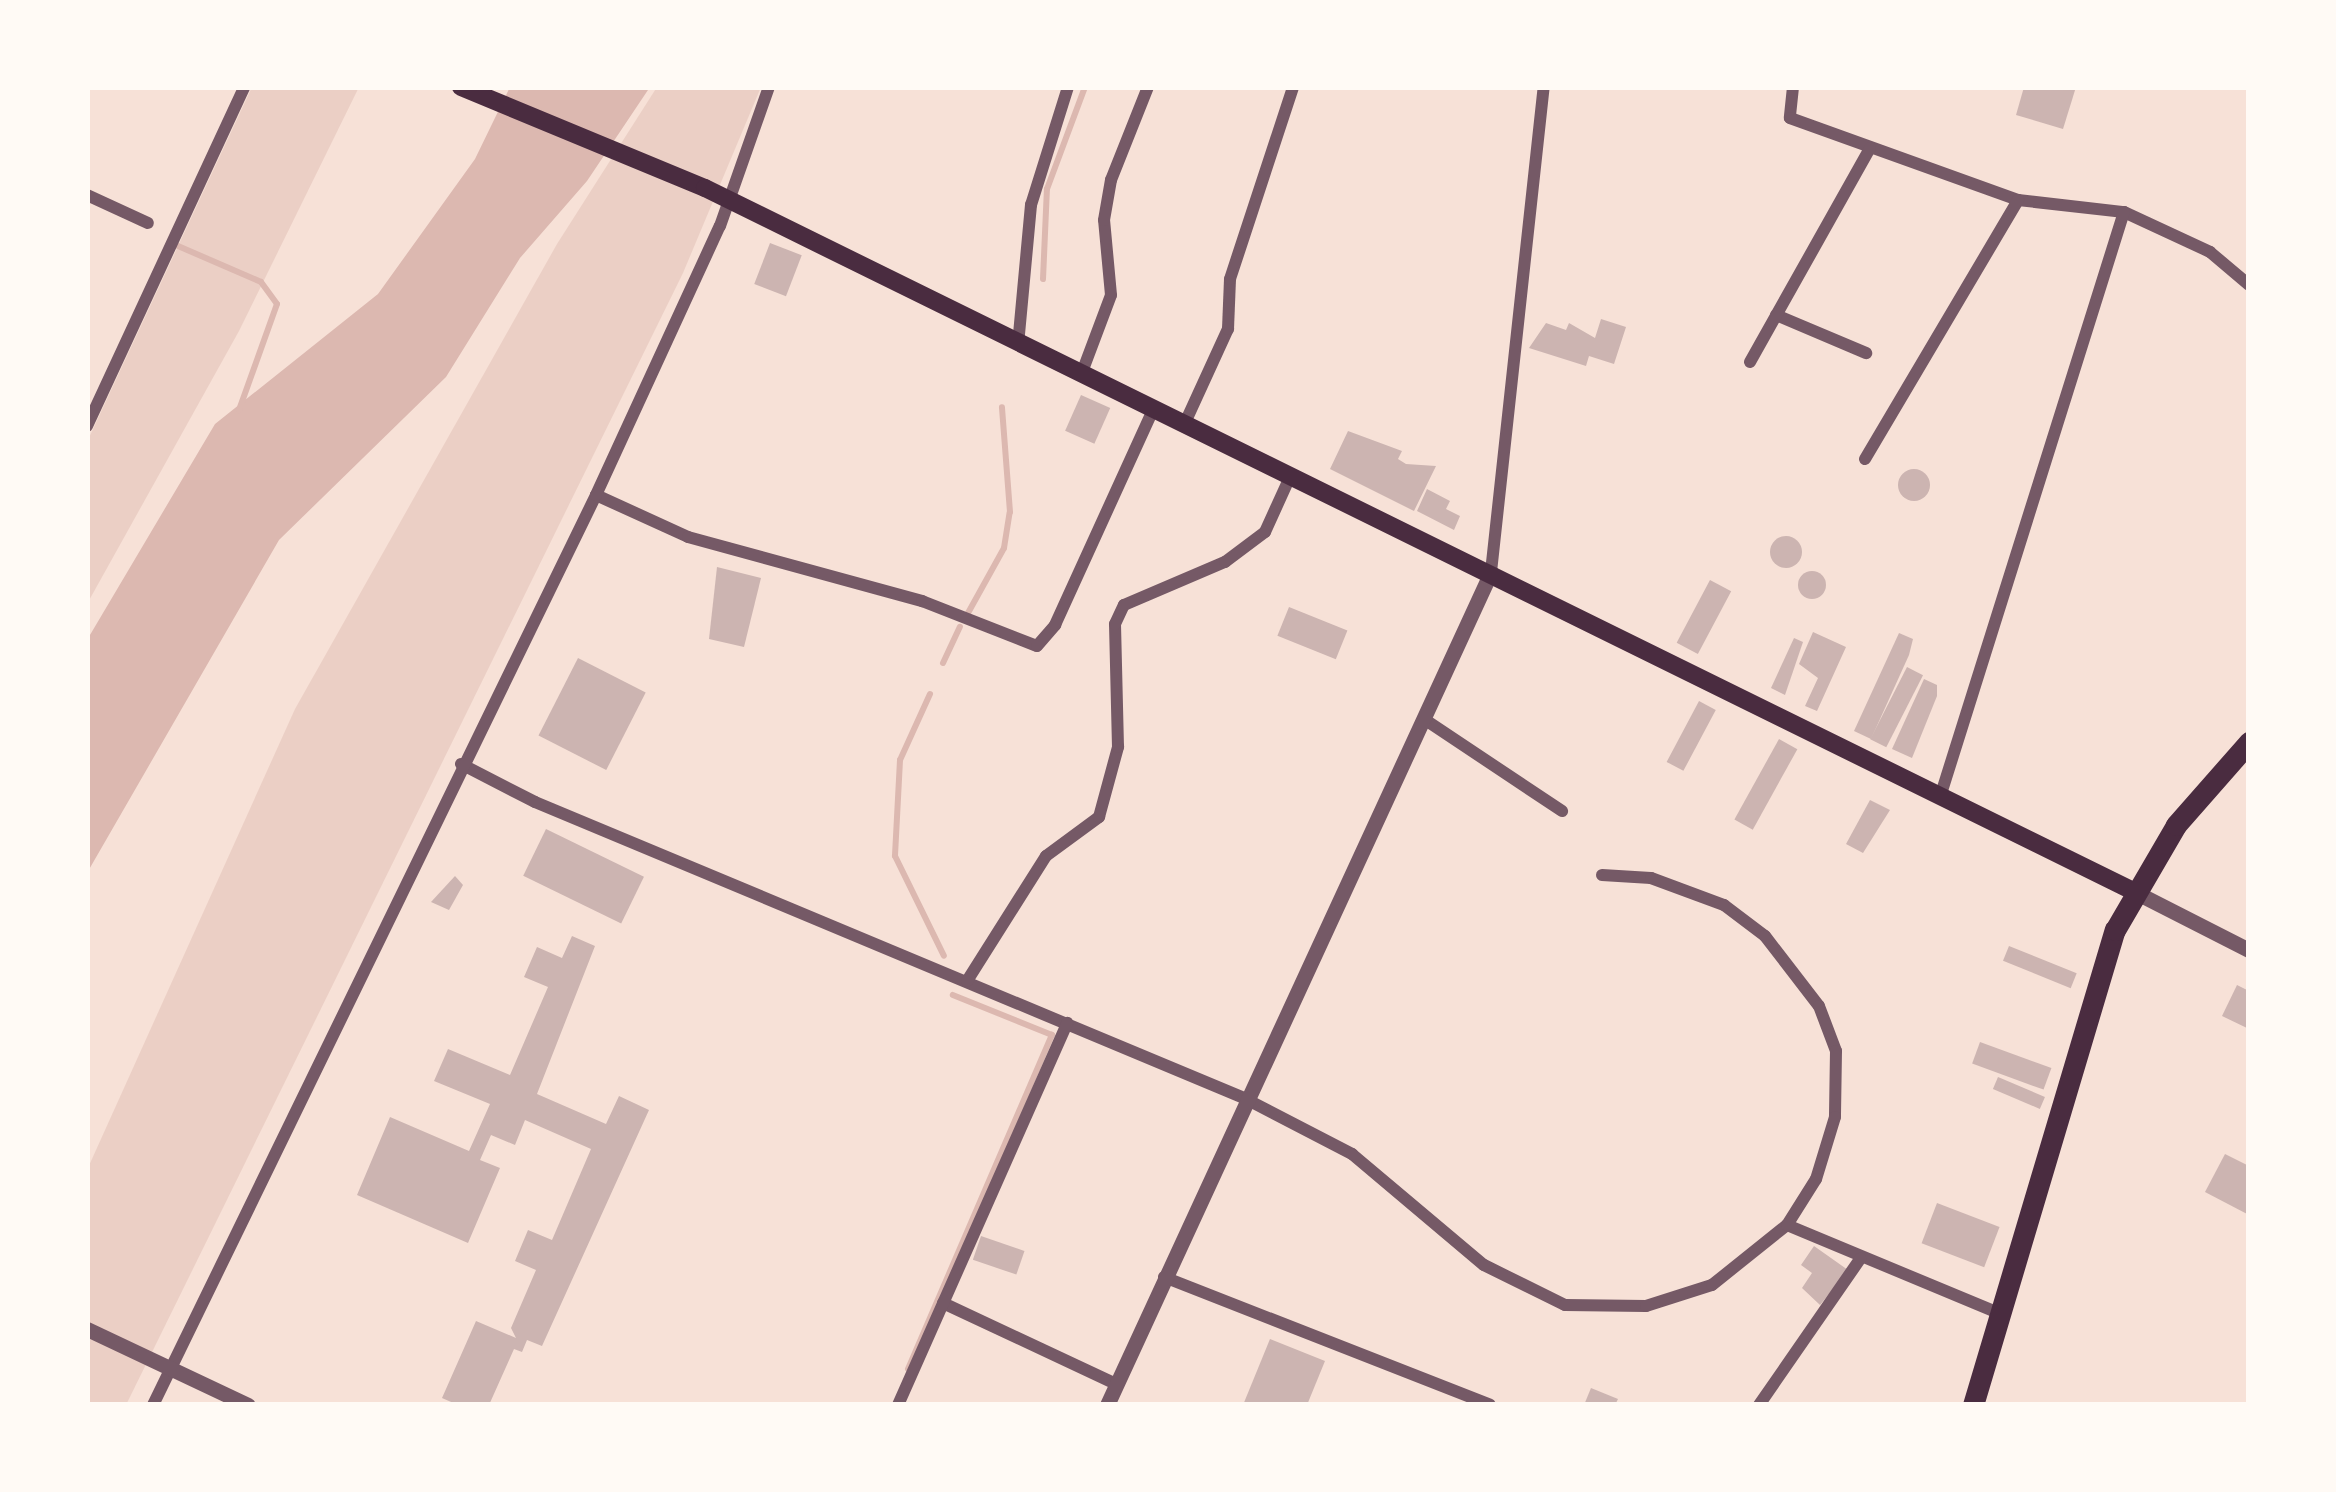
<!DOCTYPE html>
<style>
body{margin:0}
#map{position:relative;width:2336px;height:1492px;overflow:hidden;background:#f7e1d7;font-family:"Zilla Slab",serif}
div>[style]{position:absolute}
.green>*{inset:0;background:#ebcfc5}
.water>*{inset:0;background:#dcb8b0}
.stream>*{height:6px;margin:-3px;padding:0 3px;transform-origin:3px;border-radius:3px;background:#dcb8b0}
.building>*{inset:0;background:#ccb4b1;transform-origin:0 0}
.round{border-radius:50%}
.minor>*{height:12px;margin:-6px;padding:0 6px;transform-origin:6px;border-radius:6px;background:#755966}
.tertiary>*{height:15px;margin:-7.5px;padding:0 7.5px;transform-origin:7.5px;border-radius:7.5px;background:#755966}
.primary>*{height:18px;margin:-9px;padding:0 9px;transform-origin:9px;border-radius:9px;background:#4a2c40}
.trunk>*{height:21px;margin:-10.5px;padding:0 10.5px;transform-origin:10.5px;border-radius:10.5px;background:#4a2c40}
span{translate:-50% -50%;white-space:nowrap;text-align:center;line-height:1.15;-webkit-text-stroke:9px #fffaf5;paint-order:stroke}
.frame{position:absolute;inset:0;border:90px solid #fffaf5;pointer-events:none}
</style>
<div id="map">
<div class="green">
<i style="clip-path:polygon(252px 87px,359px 87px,239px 331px,87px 604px,87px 442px)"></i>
<i style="clip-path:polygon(657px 87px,761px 87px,683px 273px,126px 1405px,87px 1405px,87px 1170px,295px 709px,557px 244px)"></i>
</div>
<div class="water">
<i style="clip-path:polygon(510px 87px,650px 87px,587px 181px,520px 258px,446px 377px,279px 540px,87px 873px,87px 640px,215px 424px,378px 294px,475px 159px)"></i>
</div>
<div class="stream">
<i style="left:178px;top:246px;width:90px;rotate:23.4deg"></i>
<i style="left:261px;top:282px;width:27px;rotate:54deg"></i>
<i style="left:277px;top:304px;width:113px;rotate:109.7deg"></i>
<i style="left:1043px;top:279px;width:90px;rotate:-87.5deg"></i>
<i style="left:1047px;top:189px;width:109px;rotate:-69.6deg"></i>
<i style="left:968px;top:613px;width:74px;rotate:-61deg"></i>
<i style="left:1004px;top:548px;width:36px;rotate:-81deg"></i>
<i style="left:1010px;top:512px;width:105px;rotate:-94.4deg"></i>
<i style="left:943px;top:663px;width:40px;rotate:-65deg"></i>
<i style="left:930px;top:694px;width:72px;rotate:114.4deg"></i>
<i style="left:900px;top:760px;width:96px;rotate:93deg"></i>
<i style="left:895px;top:856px;width:111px;rotate:63.9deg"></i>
<i style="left:908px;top:1369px;width:364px;rotate:-66.7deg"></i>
<i style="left:1052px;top:1035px;width:107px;rotate:-158deg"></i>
</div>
<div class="building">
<i style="clip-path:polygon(2024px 87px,2076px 87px,2063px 129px,2016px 115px)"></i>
<i style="left:770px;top:243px;width:34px;height:44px;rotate:21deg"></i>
<i style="clip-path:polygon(1601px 319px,1626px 327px,1614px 364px,1589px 356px,1586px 366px,1529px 348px,1546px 323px,1566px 330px,1569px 323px,1595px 338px)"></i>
<i style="left:1081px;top:395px;width:32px;height:39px;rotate:24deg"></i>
<i style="clip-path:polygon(1348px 431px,1402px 451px,1398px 459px,1406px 464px,1436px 466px,1414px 511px,1330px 469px)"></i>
<i class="round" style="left:1898px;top:469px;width:32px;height:32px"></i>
<i style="clip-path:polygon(1427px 489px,1450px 501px,1446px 509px,1460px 516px,1454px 530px,1417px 511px)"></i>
<i class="round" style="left:1770px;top:536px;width:32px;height:32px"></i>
<i style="clip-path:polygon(717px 567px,761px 578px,744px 647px,709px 639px)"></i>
<i class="round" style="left:1798px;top:571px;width:28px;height:28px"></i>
<i style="left:1710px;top:580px;width:24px;height:71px;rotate:28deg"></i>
<i style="left:1289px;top:607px;width:63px;height:31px;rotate:22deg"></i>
<i style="clip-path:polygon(1813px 632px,1846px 647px,1817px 711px,1805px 706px,1818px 678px,1799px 664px)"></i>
<i style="clip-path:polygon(1899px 633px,1913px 639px,1909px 655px,1871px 739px,1854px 731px)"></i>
<i style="clip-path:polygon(1794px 638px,1803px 642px,1785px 695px,1771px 688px)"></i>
<i style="left:578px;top:658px;width:76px;height:87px;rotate:27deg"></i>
<i style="left:1907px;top:667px;width:18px;height:81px;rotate:27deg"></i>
<i style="clip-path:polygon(1924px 679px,1937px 685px,1937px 696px,1912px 758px,1892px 749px)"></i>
<i style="left:1699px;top:701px;width:19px;height:69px;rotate:28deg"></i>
<i style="left:1779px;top:739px;width:21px;height:92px;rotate:29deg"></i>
<i style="clip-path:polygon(1870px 800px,1890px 810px,1863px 853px,1846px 844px)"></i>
<i style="left:546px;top:829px;width:109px;height:52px;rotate:26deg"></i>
<i style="clip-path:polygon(455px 876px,463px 885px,449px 910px,431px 902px)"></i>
<i style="clip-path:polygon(572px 936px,595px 946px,537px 1094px,606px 1124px,619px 1096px,649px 1110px,542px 1346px,527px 1340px,522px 1352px,514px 1349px,489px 1405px,458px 1405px,442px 1398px,476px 1321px,516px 1338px,511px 1328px,536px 1270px,515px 1261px,528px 1230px,552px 1240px,591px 1149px,525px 1120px,515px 1145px,491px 1135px,480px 1160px,500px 1168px,468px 1243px,357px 1195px,390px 1117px,469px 1151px,490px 1104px,434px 1081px,448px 1049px,510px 1075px,548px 987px,524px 977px,537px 947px,562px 958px)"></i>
<i style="left:2009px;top:946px;width:73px;height:16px;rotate:22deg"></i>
<i style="clip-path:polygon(2237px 985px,2249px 991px,2249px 1029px,2222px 1016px)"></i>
<i style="left:1980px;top:1042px;width:76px;height:23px;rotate:20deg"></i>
<i style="left:1998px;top:1077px;width:51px;height:13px;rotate:23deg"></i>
<i style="clip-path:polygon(2225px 1154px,2249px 1166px,2249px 1215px,2205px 1192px)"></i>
<i style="left:1937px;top:1203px;width:67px;height:43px;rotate:21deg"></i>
<i style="left:981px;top:1236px;width:46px;height:25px;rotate:19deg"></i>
<i style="clip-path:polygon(1814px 1246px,1848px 1270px,1820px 1305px,1802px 1288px,1812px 1273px,1801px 1265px)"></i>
<i style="clip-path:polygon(1270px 1339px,1325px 1361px,1307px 1405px,1243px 1405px)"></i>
<i style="clip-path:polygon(1591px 1388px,1618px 1399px,1615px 1405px,1584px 1405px)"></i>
</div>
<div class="minor">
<i style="left:1793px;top:87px;width:31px;rotate:96deg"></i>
<i style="left:1790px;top:118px;width:242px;rotate:19.8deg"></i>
<i style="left:2018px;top:200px;width:107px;rotate:6.5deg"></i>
<i style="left:2124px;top:212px;width:95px;rotate:24.9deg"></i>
<i style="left:2210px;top:252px;width:51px;rotate:40.2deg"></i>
<i style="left:87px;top:195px;width:67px;rotate:24.7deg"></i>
<i style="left:1776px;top:315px;width:98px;rotate:22.9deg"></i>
<i style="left:1018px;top:345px;width:141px;rotate:-84.7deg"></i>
<i style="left:1031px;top:205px;width:124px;rotate:-72.6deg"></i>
<i style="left:1750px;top:362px;width:245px;rotate:-60.7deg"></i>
<i style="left:1081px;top:375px;width:85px;rotate:-69.4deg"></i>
<i style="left:1111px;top:295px;width:75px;rotate:-95.3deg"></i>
<i style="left:1104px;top:220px;width:41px;rotate:-80.1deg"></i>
<i style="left:1111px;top:180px;width:100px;rotate:-68.3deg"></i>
<i style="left:1184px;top:425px;width:106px;rotate:-65.4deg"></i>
<i style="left:1228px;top:329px;width:50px;rotate:-87.7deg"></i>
<i style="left:1230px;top:279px;width:202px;rotate:-71.8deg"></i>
<i style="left:87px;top:426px;width:374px;rotate:-65.1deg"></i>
<i style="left:1865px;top:459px;width:301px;rotate:-59.4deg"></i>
<i style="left:596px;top:495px;width:101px;rotate:24.5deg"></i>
<i style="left:688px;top:537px;width:243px;rotate:15.3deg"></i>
<i style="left:922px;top:601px;width:123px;rotate:21.4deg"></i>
<i style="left:1037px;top:646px;width:28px;rotate:-49deg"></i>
<i style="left:1055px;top:625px;width:236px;rotate:-65.5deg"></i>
<i style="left:1491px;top:572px;width:488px;rotate:-83.8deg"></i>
<i style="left:1424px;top:719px;width:166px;rotate:33.7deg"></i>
<i style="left:461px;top:764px;width:83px;rotate:27.2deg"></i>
<i style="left:535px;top:802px;width:768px;rotate:22.66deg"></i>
<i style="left:1244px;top:1098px;width:122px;rotate:27.4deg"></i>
<i style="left:1352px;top:1154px;width:172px;rotate:40.1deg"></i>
<i style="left:1484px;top:1265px;width:90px;rotate:26.3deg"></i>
<i style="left:1565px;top:1305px;width:81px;rotate:0.7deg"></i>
<i style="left:1646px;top:1306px;width:69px;rotate:-17.7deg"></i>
<i style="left:1712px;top:1285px;width:96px;rotate:-38.7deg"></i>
<i style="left:1787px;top:1225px;width:232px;rotate:22.6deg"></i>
<i style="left:1941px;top:794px;width:610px;rotate:-72.55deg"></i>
<i style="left:1602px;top:875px;width:49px;rotate:3.5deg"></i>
<i style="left:1651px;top:878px;width:78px;rotate:20.3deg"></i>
<i style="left:1724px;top:905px;width:51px;rotate:37.1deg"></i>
<i style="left:1765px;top:936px;width:88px;rotate:52.4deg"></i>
<i style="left:1819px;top:1006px;width:48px;rotate:69.3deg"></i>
<i style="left:1836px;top:1051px;width:66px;rotate:90.9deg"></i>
<i style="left:1835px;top:1117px;width:65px;rotate:107deg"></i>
<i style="left:1816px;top:1179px;width:54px;rotate:122.2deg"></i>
<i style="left:967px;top:981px;width:148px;rotate:-57.7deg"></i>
<i style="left:1046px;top:856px;width:66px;rotate:-36.3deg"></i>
<i style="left:1099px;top:817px;width:73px;rotate:-74.8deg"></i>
<i style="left:1118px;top:747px;width:123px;rotate:-91.4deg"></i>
<i style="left:1115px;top:624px;width:21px;rotate:-65deg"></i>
<i style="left:1124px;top:605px;width:110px;rotate:-23.1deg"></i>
<i style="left:1225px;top:562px;width:50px;rotate:-36.9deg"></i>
<i style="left:1265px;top:532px;width:60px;rotate:-65.6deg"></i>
<i style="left:1164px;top:1277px;width:350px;rotate:21.4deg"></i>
<i style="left:943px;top:1303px;width:191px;rotate:25.1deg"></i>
<i style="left:153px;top:1405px;width:1012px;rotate:-64.04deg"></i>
<i style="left:596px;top:495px;width:296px;rotate:-65.3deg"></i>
<i style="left:720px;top:226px;width:147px;rotate:-70.6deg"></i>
<i style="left:898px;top:1405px;width:418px;rotate:-66.1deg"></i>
<i style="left:1759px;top:1405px;width:178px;rotate:-55.3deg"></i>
</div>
<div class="tertiary">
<i style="left:2133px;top:891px;width:130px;rotate:27deg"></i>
<i style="left:87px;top:1329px;width:178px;rotate:25.3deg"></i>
<i style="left:1107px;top:1405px;width:917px;rotate:-65.25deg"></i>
</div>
<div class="primary">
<i style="left:461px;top:87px;width:264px;rotate:22.5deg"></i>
<i style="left:705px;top:188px;width:1592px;rotate:26.21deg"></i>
</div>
<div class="trunk">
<i style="left:1973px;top:1405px;width:496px;rotate:-73.4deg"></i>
<i style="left:2115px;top:930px;width:121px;rotate:-59.8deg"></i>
<i style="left:2176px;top:825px;width:111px;rotate:-48.7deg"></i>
</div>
<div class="frame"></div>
</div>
